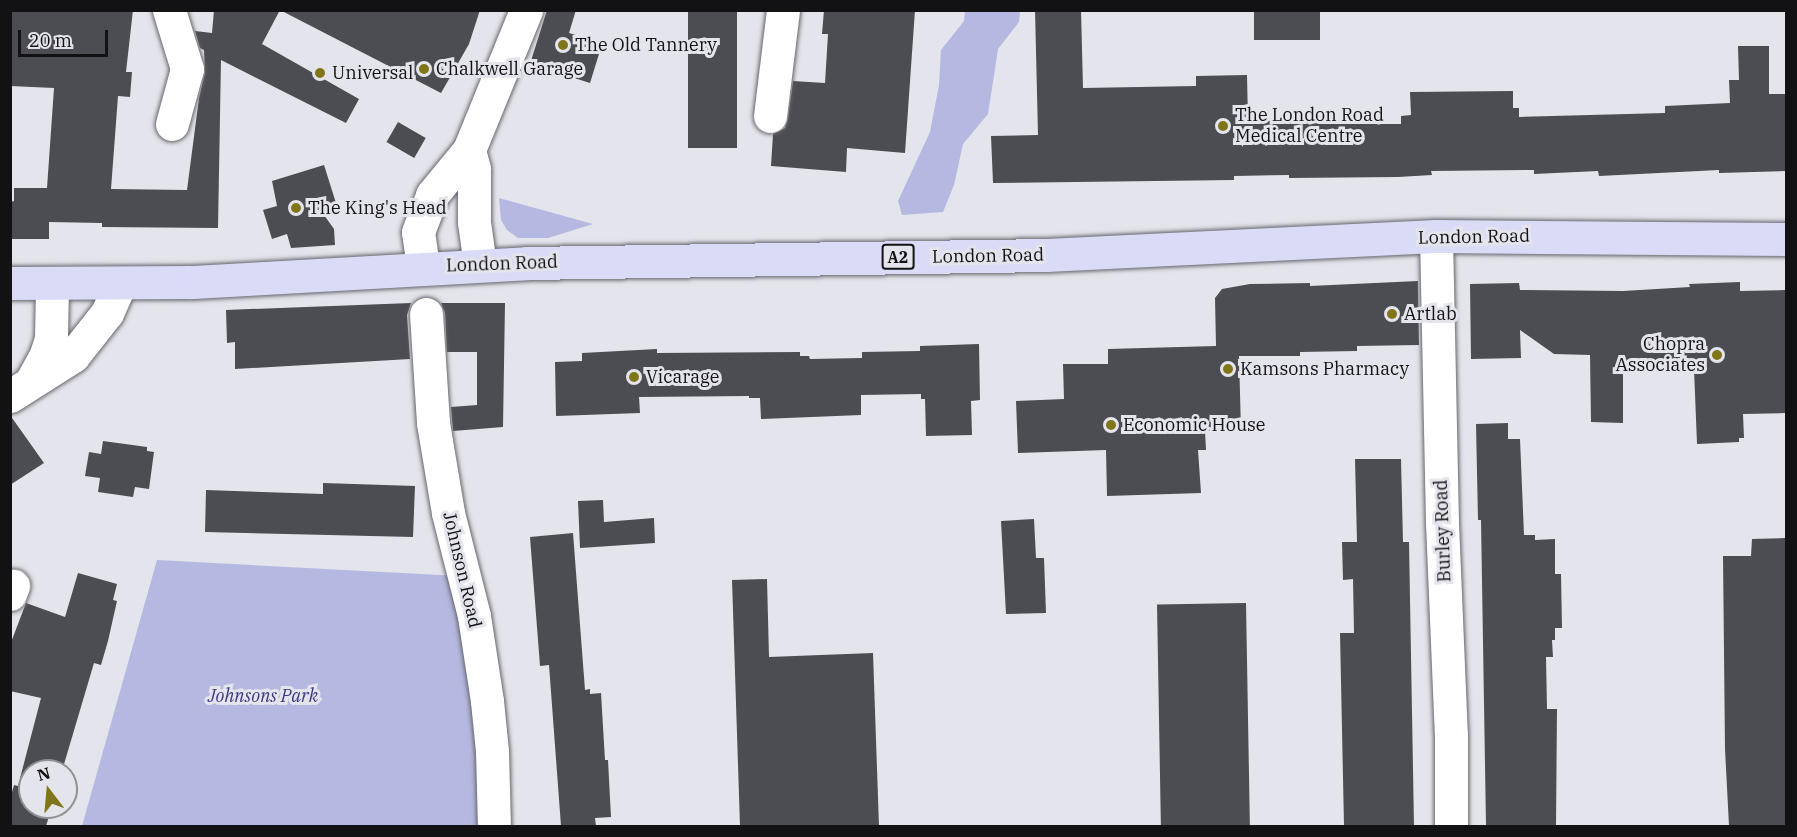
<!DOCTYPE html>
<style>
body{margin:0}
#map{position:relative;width:1797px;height:837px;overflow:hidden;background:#e4e4ec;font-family:"IBM Plex Serif",serif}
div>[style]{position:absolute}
.green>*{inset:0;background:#b5b8e0}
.building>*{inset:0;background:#4c4d53;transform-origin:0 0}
.roads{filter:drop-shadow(0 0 2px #66666d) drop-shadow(0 0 2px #66666d)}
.street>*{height:33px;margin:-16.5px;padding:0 16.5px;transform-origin:16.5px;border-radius:16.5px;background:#fff}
.primary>*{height:33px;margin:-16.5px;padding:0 16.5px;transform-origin:16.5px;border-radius:16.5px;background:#d9dbf7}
.dots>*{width:16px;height:16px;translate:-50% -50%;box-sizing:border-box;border:3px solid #e4e4ec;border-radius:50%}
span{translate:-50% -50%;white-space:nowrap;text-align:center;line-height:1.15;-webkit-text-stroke:6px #e4e4ec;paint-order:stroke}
.shield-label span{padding:2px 4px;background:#e4e4ec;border:2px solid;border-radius:4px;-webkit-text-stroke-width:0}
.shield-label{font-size:16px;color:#121214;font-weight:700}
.poi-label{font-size:18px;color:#121214}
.left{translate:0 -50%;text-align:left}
.right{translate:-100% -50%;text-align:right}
.street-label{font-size:18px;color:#121214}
.park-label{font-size:18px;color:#3e3985;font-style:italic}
.frame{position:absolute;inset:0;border:12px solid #121214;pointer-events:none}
.north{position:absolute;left:18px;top:759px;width:60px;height:60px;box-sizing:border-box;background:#e4e4ec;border:2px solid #909096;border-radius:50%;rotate:344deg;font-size:16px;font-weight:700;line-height:24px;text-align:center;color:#121214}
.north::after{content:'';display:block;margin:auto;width:21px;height:27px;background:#807518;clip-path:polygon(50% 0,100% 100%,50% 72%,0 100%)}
.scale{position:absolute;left:18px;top:30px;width:90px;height:27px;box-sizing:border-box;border:3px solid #121214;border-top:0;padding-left:8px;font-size:18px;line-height:21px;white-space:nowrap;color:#121214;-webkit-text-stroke:4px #e4e4ec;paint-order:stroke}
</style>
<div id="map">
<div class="green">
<i style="clip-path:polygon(965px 11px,1020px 11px,1019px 22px,998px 49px,988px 114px,963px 144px,954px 185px,943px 212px,902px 215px,898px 201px,930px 132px,939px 85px,941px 50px,964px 21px)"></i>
<i style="clip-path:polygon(499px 198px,593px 224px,548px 238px,518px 238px,507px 230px,501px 220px)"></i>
<i style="clip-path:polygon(157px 560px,459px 576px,476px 718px,479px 826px,82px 826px)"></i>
</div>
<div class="building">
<i style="clip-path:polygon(10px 10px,133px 10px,126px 72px,132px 72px,130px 97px,118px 96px,111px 189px,187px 190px,199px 98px,205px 73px,204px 50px,200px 48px,195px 31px,212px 33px,214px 10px,280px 10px,262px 44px,359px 99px,346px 123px,221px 60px,218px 228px,102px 227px,102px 223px,49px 222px,49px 239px,10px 239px,10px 202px,14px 201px,14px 188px,47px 188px,54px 88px,10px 86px)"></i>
<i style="clip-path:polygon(280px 10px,480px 10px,469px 44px,441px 93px)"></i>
<i style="clip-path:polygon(547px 10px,576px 10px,569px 33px,592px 40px,588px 50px,599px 54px,590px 83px,530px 64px)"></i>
<i style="left:688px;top:10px;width:49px;height:138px"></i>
<i style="clip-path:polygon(824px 10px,915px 10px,905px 153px,847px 148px,846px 172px,771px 166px,773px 134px,785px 128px,788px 119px,793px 81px,825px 83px,828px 34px,822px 34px)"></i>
<i style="clip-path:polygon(1035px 10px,1081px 10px,1083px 88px,1196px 86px,1196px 76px,1247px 75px,1248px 121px,1319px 120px,1319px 124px,1401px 124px,1401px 116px,1411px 115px,1410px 92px,1513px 91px,1513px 108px,1519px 108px,1519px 117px,1665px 113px,1665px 106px,1730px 103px,1729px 80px,1739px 80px,1738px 46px,1769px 46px,1769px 94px,1786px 94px,1786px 171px,1719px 173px,1719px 170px,1599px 176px,1598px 171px,1534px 174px,1534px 170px,1431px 171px,1432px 175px,1398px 177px,1289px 178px,1289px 175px,1234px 176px,1234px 180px,993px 183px,991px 136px,1038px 135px)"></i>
<i style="left:1254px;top:10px;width:66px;height:30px"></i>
<i style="left:398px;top:122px;width:32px;height:23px;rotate:30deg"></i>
<i style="clip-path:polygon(324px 165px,336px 203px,319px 208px,334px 229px,335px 245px,291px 248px,287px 234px,272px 239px,263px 210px,277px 206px,272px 181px)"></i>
<i style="clip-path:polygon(1418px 281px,1419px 345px,1357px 346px,1357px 351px,1300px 352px,1300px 356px,1239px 356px,1241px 431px,1205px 431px,1206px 450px,1198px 450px,1201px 493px,1107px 496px,1106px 450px,1018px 453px,1016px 401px,1064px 399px,1063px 364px,1108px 364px,1108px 349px,1216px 346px,1215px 298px,1222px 289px,1250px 284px,1310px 283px,1310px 286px)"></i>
<i style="clip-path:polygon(1740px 282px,1740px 291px,1786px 290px,1786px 413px,1743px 414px,1744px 438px,1739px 438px,1739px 442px,1697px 444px,1694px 369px,1623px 372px,1623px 423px,1591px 422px,1590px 355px,1554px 354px,1520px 330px,1521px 358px,1471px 359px,1470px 284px,1519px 283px,1520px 290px,1623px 291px,1690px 287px,1689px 284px)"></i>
<i style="clip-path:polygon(411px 303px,407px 315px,410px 359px,235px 369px,235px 342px,227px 343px,226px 310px)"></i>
<i style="clip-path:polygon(441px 303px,505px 303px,503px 427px,453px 431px,451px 407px,477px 405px,477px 352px,447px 352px,445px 313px)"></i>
<i style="clip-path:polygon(979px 344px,980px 400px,971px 401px,972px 435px,926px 436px,925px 399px,921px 399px,921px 394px,861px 395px,861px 415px,761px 419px,760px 398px,749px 398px,749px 396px,639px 397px,640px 413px,556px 416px,555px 362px,582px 361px,582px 353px,657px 349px,657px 353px,800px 352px,800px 356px,809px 356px,810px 359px,862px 358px,862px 352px,920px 351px,920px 346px)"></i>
<i style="clip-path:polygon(10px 415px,44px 463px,10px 485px)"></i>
<i style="clip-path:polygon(1508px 423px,1508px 439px,1520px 439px,1524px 535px,1535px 535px,1535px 540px,1555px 539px,1555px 574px,1561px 574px,1562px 628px,1555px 628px,1555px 640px,1552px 640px,1553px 657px,1546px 657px,1547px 709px,1557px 709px,1556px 826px,1486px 826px,1481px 520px,1478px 520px,1476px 424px)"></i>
<i style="clip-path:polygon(103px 441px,147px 447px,147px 451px,154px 452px,149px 489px,135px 487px,133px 497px,98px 492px,100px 478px,85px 476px,89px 452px,101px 454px)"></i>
<i style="clip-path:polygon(1355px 459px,1401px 459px,1403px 542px,1409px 542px,1414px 826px,1344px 826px,1340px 633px,1354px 633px,1353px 579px,1343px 580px,1342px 542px,1357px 542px)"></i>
<i style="clip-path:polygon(323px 483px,415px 486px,413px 537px,205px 532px,206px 490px,323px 494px)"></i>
<i style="clip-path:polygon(603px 500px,604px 522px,654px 518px,655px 543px,580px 548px,578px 501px)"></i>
<i style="clip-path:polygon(1034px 519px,1036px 558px,1044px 558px,1046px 613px,1006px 614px,1001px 521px)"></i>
<i style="clip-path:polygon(573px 533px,585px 690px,590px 689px,590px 694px,601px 693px,605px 760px,608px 760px,611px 817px,595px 818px,596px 826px,561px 826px,549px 665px,540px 666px,530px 537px)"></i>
<i style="clip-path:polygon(1785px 538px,1786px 826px,1729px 826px,1725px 749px,1723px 556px,1751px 556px,1752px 539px)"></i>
<i style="clip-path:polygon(78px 573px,117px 584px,113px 600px,117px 601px,108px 641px,101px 665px,94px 663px,62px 771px,30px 771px,30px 807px,52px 807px,46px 826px,10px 826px,10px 799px,14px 785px,18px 786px,41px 698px,10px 691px,10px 645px,26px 603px,65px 617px)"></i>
<i style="clip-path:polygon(767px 579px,769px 657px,873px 653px,879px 826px,740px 826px,732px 580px)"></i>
<i style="left:1246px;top:603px;width:223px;height:89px;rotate:89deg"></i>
</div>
<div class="roads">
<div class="street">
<i style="left:169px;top:10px;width:62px;rotate:73deg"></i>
<i style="left:187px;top:69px;width:57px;rotate:105.3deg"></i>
<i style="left:770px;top:116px;width:107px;rotate:-83deg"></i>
<i style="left:469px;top:150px;width:20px;rotate:75deg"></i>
<i style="left:474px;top:169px;width:53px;rotate:90deg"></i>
<i style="left:474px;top:222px;width:43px;rotate:82.1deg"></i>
<i style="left:1436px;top:236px;width:287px;rotate:88.8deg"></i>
<i style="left:1442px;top:523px;width:212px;rotate:87.6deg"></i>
<i style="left:1451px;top:735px;width:91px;rotate:90deg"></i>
<i style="left:423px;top:267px;width:35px;rotate:-98deg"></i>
<i style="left:418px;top:232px;width:40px;rotate:-69deg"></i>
<i style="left:432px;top:195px;width:58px;rotate:-50.6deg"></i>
<i style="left:469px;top:150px;width:151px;rotate:-67.8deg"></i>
<i style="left:426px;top:314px;width:109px;rotate:86.3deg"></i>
<i style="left:433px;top:423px;width:91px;rotate:80.5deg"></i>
<i style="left:448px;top:513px;width:106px;rotate:75.8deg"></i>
<i style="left:474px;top:616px;width:86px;rotate:81.3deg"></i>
<i style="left:487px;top:701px;width:50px;rotate:84.3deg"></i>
<i style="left:492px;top:751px;width:75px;rotate:88.5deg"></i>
<i style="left:32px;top:380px;width:26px;rotate:-61deg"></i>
<i style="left:45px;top:357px;width:20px;rotate:-72deg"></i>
<i style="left:51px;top:338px;width:54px;rotate:-88.9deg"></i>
<i style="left:10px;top:396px;width:75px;rotate:-32.4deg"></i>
<i style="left:73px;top:356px;width:55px;rotate:-51.7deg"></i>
<i style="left:107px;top:313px;width:32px;rotate:-66deg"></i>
<i style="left:10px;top:594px;width:9px;rotate:-69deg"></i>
</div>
<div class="primary">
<i style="left:10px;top:283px;width:182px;rotate:-0.3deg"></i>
<i style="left:192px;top:282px;width:336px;rotate:-3.2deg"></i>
<i style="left:527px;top:263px;width:519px;rotate:-0.88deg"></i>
<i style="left:1046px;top:255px;width:390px;rotate:-2.8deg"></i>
<i style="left:1436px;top:236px;width:350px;rotate:0.5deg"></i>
</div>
</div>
<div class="dots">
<i style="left:563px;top:45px;background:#807518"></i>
<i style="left:424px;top:69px;background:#807518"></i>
<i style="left:320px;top:73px;background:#807518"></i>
<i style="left:1223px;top:126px;background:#807518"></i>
<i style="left:296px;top:208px;background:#807518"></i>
<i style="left:1392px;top:314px;background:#807518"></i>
<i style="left:1717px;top:355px;background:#807518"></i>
<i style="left:1228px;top:369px;background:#807518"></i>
<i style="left:634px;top:377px;background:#807518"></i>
<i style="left:1111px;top:425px;background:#807518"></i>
</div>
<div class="shield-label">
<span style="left:898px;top:257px">A2</span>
</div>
<div class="poi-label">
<span class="left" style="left:575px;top:45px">The Old Tannery</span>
<span class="left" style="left:436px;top:69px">Chalkwell Garage</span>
<span class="left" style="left:332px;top:73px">Universal</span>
<span class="left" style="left:1235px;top:126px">The London Road<br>Medical Centre</span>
<span class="left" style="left:308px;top:208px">The King's Head</span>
<span class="left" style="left:1404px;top:314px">Artlab</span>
<span class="right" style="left:1705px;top:355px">Chopra<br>Associates</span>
<span class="left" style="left:1240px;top:369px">Kamsons Pharmacy</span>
<span class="left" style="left:646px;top:377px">Vicarage</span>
<span class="left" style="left:1123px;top:425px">Economic House</span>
</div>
<div class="street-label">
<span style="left:1474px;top:237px;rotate:-1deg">London Road</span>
<span style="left:988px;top:256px;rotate:-1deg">London Road</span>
<span style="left:502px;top:264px;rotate:-2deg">London Road</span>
<span style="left:1443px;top:531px;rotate:-92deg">Burley Road</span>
<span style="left:462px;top:570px;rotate:77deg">Johnson Road</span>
</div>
<div class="park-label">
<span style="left:263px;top:696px">Johnsons Park</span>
</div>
<div class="frame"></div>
<div class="north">N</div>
<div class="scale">20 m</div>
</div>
